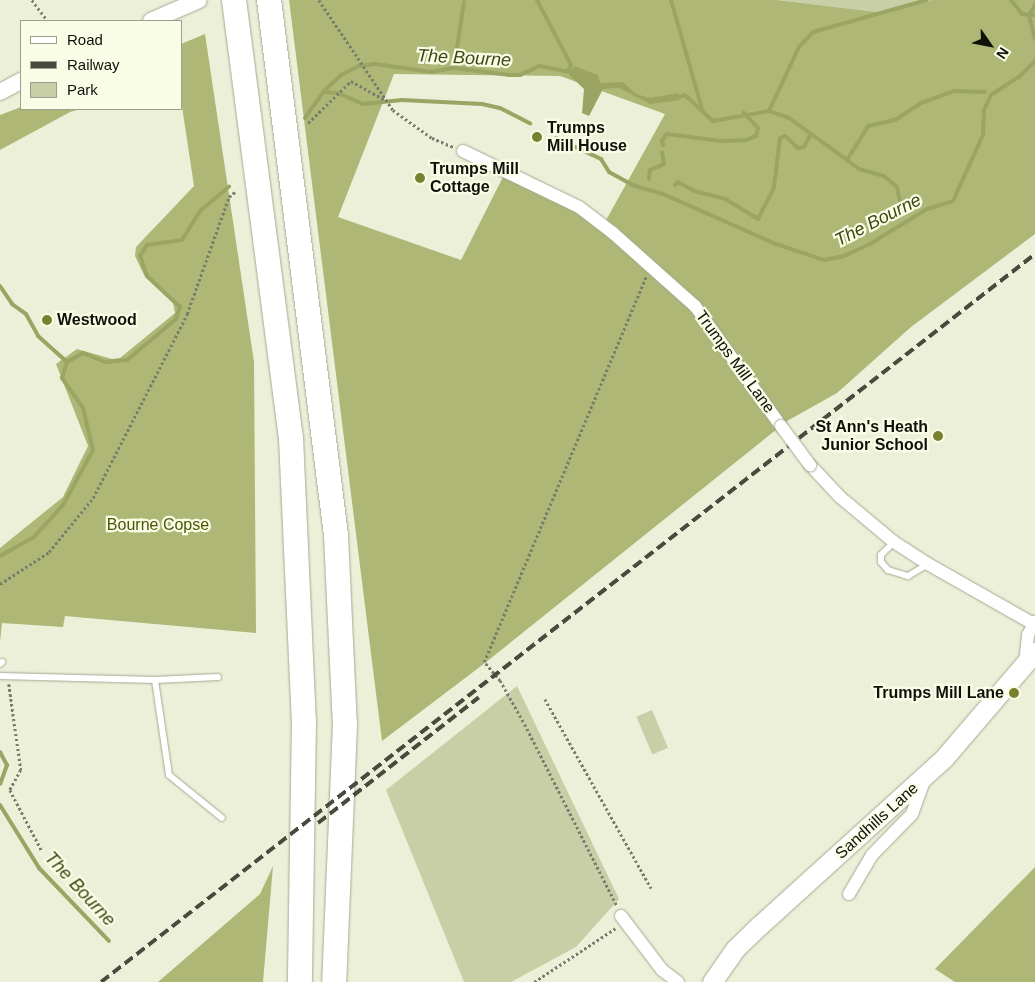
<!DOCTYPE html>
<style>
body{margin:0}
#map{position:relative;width:1035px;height:982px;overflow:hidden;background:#ecf0d9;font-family:Helvetica,sans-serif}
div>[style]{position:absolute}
.green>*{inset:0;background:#c8cfa6;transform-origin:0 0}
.forest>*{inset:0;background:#aeb776}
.water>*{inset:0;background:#9ba463}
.stream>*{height:4px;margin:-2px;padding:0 2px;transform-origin:2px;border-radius:2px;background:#9ba463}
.path>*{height:2.5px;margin-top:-1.25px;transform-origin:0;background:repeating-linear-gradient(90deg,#797c6c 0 2.5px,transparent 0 5px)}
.roads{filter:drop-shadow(0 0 1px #a5a993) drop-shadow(0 0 1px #a5a993)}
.service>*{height:6px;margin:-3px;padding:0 3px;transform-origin:3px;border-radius:3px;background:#fff}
.minor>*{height:12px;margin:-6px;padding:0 6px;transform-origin:6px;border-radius:6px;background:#fff}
.tertiary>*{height:16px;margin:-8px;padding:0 8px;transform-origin:8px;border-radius:8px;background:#fff}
.secondary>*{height:19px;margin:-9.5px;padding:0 9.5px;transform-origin:9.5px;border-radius:9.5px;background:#fff}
.motorway>*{height:24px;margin:-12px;padding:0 12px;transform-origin:12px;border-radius:12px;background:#fff}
.rail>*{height:4px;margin-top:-2px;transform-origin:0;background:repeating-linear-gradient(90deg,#484a3e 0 10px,transparent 0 15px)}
.bridges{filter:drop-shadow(0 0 1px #a5a993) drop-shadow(0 0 1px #a5a993)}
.minor-bridge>*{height:12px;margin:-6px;padding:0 6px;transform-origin:6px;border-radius:6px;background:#fff}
.dots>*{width:14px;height:14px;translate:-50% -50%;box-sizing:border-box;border:2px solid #f9fde6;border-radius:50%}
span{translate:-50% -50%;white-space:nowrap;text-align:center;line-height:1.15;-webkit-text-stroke:4.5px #f9fde6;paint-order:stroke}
.poi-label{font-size:16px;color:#101109;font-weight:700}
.left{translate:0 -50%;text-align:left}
.right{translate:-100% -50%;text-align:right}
.street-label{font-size:16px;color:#101109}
.park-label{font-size:16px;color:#4d5405}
.water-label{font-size:18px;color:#3f4513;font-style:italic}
.legend{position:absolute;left:20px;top:20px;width:162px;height:90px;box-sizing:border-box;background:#f9fde6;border:1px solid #9c9f8e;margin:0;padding:6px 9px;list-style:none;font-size:15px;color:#101109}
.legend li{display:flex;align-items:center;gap:10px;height:25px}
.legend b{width:25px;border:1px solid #9c9f8e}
.north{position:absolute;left:965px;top:20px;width:50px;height:50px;-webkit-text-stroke:4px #f9fde6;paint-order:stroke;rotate:123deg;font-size:14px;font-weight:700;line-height:20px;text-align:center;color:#101109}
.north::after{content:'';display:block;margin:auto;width:18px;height:22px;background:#101109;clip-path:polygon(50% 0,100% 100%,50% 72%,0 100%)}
</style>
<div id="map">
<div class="green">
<i style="clip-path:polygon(777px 0,932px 0,877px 12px)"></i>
<i style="clip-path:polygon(517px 686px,619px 899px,576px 947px,511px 982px,464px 982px,386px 790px)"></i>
<i style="left:652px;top:710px;width:41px;height:17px;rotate:67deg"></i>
</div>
<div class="forest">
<i style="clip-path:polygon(evenodd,289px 0,777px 0,877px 12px,932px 0,1035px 0,1035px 234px,911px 327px,837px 393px,787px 421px,485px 663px,382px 741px,289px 0,394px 74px,560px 76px,665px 114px,605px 222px,503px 177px,461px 260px,338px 217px,394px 74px)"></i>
<i style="clip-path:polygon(205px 34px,254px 362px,256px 633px,65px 616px,63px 627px,2px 623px,0 642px,0 548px,63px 497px,88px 446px,56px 364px,77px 349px,112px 359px,120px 358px,175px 313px,173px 303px,144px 275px,135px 256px,136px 247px,194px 186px,181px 100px,181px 44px)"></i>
<i style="clip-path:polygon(21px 107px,21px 109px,81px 109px,70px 112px,0 150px,0 115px)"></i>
<i style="clip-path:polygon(273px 866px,263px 982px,158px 982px,260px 894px)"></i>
<i style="clip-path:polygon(1035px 867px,1035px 982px,955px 982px,935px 969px)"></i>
</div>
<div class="water">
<i style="clip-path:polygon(574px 66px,598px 75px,600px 83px,623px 82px,636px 94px,650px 98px,678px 93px,680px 100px,650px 104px,619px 88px,603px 89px,589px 116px,582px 113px,584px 89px,569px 75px)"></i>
</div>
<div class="stream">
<i style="left:537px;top:0;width:73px;rotate:62.4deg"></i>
<i style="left:571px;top:65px;width:7px;rotate:117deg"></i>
<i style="left:671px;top:0;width:113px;rotate:74.1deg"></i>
<i style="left:1011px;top:0;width:18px;rotate:52deg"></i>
<i style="left:1022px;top:14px;width:7px;rotate:8deg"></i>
<i style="left:1029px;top:15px;width:12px;rotate:-59deg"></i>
<i style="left:1035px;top:15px;width:6px;rotate:180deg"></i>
<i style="left:1029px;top:15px;width:25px;rotate:76deg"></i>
<i style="left:454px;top:68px;width:67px;rotate:-81.4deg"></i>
<i style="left:323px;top:92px;width:15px;rotate:4deg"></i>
<i style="left:338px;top:93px;width:27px;rotate:24deg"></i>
<i style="left:363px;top:104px;width:39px;rotate:-6deg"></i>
<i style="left:402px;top:100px;width:80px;rotate:2.9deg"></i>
<i style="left:482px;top:104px;width:18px;rotate:13deg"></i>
<i style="left:500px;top:108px;width:34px;rotate:27deg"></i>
<i style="left:676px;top:98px;width:9px;rotate:-18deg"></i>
<i style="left:685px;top:95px;width:38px;rotate:43deg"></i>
<i style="left:713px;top:121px;width:57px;rotate:-10.1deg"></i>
<i style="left:769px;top:111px;width:71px;rotate:-64.9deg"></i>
<i style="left:799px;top:47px;width:21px;rotate:-47deg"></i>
<i style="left:813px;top:32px;width:118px;rotate:-15.7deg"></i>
<i style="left:769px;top:111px;width:21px;rotate:19deg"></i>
<i style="left:789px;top:118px;width:72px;rotate:35.9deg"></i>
<i style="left:847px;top:160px;width:40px;rotate:-58deg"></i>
<i style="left:868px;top:126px;width:28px;rotate:-13deg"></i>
<i style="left:895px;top:120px;width:31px;rotate:-33deg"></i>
<i style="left:921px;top:103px;width:35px;rotate:-20deg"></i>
<i style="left:954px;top:91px;width:31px;rotate:2deg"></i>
<i style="left:305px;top:118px;width:32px;rotate:-55deg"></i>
<i style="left:323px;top:92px;width:25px;rotate:-43deg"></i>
<i style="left:341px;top:75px;width:20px;rotate:-27deg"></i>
<i style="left:359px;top:66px;width:16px;rotate:-7deg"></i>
<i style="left:375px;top:64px;width:57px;rotate:8.1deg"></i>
<i style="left:431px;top:72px;width:23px;rotate:-10deg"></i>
<i style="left:454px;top:68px;width:56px;rotate:7.1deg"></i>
<i style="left:510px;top:75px;width:10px"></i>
<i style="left:520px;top:75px;width:21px;rotate:-25deg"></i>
<i style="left:539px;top:66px;width:38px;rotate:11deg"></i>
<i style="left:556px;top:138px;width:50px;rotate:25deg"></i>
<i style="left:601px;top:159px;width:15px;rotate:58deg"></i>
<i style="left:609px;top:172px;width:26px;rotate:29deg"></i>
<i style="left:632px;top:185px;width:32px;rotate:16deg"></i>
<i style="left:663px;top:194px;width:124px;rotate:23.9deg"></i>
<i style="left:776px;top:244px;width:51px;rotate:18.4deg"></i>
<i style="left:824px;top:260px;width:20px;rotate:-11deg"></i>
<i style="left:844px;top:256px;width:29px;rotate:-25deg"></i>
<i style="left:870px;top:244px;width:67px;rotate:-31.6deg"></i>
<i style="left:927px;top:209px;width:27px;rotate:-17deg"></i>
<i style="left:953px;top:201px;width:72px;rotate:-65.6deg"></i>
<i style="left:983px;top:135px;width:25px;rotate:-88deg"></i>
<i style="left:984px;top:110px;width:17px;rotate:-65deg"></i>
<i style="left:991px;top:95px;width:33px;rotate:-33deg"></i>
<i style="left:1019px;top:77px;width:23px;rotate:-45deg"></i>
<i style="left:663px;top:145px;width:5px;rotate:-101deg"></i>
<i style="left:662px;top:140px;width:8px;rotate:-50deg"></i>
<i style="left:667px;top:134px;width:54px;rotate:7.4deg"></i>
<i style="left:721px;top:141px;width:25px;rotate:-2deg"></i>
<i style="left:746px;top:140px;width:11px;rotate:-22deg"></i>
<i style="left:756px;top:136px;width:8px;rotate:-76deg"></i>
<i style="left:758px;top:128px;width:21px;rotate:-133deg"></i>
<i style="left:847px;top:160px;width:15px;rotate:37deg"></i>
<i style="left:859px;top:169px;width:26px;rotate:16deg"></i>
<i style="left:884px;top:176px;width:17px;rotate:40deg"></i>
<i style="left:897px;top:187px;width:24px;rotate:78deg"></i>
<i style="left:649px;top:179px;width:9px;rotate:-84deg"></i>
<i style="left:650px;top:170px;width:15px;rotate:-23deg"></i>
<i style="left:664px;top:164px;width:12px;rotate:-99deg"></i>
<i style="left:675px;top:185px;width:4px;rotate:-45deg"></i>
<i style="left:678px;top:182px;width:18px;rotate:29deg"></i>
<i style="left:694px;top:191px;width:32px;rotate:14deg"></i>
<i style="left:725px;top:199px;width:39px;rotate:31deg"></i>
<i style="left:758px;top:219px;width:36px;rotate:-63deg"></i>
<i style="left:774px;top:187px;width:49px;rotate:-83deg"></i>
<i style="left:780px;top:138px;width:5px;rotate:-22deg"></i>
<i style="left:785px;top:136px;width:18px;rotate:43deg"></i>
<i style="left:798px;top:148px;width:6px;rotate:-9deg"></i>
<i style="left:804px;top:147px;width:13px;rotate:-63deg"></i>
<i style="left:0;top:286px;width:22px;rotate:56deg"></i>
<i style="left:12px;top:304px;width:17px;rotate:36deg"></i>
<i style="left:26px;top:314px;width:25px;rotate:61deg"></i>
<i style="left:38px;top:336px;width:39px;rotate:42deg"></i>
<i style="left:67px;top:362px;width:18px;rotate:-29deg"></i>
<i style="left:83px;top:353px;width:24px;rotate:22deg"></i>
<i style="left:105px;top:362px;width:22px;rotate:-5deg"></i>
<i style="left:127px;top:360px;width:64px;rotate:-39.9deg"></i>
<i style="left:176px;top:319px;width:13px;rotate:-72deg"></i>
<i style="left:180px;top:307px;width:45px;rotate:-136.8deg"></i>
<i style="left:147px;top:276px;width:21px;rotate:-109deg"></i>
<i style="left:140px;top:256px;width:13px;rotate:-58deg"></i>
<i style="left:147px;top:245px;width:35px;rotate:-8deg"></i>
<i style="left:182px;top:240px;width:34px;rotate:-58deg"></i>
<i style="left:200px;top:211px;width:38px;rotate:-40deg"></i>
<i style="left:0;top:556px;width:39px;rotate:-29deg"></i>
<i style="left:34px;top:537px;width:43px;rotate:-47.8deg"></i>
<i style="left:63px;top:505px;width:63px;rotate:-61.4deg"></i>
<i style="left:93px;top:450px;width:43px;rotate:-103.4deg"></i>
<i style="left:83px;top:408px;width:37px;rotate:-125deg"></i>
<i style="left:62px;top:378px;width:17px;rotate:-73deg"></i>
<i style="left:0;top:752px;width:15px;rotate:62deg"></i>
<i style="left:7px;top:765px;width:20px;rotate:110deg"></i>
<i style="left:0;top:805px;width:74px;rotate:58.2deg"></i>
<i style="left:39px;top:868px;width:101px;rotate:46.2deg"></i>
</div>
<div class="path">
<i style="left:32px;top:0;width:26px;rotate:53deg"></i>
<i style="left:319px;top:0;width:133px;rotate:56.1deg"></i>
<i style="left:393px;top:110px;width:48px;rotate:35.7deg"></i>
<i style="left:432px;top:138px;width:23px;rotate:23deg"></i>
<i style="left:308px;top:123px;width:60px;rotate:-44.3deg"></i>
<i style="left:351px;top:81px;width:38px;rotate:29deg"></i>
<i style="left:0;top:584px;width:59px;rotate:-33.1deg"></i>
<i style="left:49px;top:552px;width:70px;rotate:-50.8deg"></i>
<i style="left:93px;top:498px;width:207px;rotate:-62.9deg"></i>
<i style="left:187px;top:314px;width:124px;rotate:-70.3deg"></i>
<i style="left:229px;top:197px;width:9px;rotate:-41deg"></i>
<i style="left:9px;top:684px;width:87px;rotate:82.1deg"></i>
<i style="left:21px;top:770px;width:23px;rotate:119deg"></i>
<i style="left:10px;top:790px;width:69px;rotate:62.3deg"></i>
<i style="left:545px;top:699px;width:217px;rotate:60.7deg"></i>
<i style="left:616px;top:905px;width:205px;rotate:-116.9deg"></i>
<i style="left:523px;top:722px;width:47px;rotate:-119.3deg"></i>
<i style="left:500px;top:681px;width:25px;rotate:-130deg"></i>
<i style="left:484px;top:662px;width:418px;rotate:-67.2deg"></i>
<i style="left:534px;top:982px;width:98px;rotate:-33.4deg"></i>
</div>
<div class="roads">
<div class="service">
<i style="left:894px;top:542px;width:18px;rotate:135deg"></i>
<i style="left:881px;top:555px;width:7px;rotate:90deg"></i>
<i style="left:881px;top:562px;width:11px;rotate:49deg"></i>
<i style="left:888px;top:570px;width:21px;rotate:17deg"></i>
<i style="left:908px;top:576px;width:23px;rotate:-31deg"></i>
<i style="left:0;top:664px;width:3px;rotate:-45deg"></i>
<i style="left:0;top:676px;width:155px;rotate:1.5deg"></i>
<i style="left:155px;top:680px;width:63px;rotate:-2.7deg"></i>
<i style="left:155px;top:680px;width:96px;rotate:81.6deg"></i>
<i style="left:169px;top:775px;width:68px;rotate:39.1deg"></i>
</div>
<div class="minor">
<i style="left:463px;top:151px;width:129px;rotate:25.8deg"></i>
<i style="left:579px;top:207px;width:43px;rotate:37.4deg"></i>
<i style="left:613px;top:233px;width:110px;rotate:41.7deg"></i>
<i style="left:695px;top:306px;width:148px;rotate:54.4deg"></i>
<i style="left:810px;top:465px;width:44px;rotate:46.8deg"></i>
<i style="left:840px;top:497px;width:70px;rotate:39.8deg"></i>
<i style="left:894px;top:542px;width:40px;rotate:32.9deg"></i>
<i style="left:928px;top:564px;width:120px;rotate:29.6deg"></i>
<i style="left:1025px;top:664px;width:29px;rotate:-84deg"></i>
<i style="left:1028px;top:635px;width:15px;rotate:-62deg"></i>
<i style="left:849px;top:894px;width:45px;rotate:-59.5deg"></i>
<i style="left:872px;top:855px;width:57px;rotate:-45.7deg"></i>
<i style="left:912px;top:814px;width:37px;rotate:-70deg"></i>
<i style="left:621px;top:916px;width:68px;rotate:52.8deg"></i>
<i style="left:662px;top:970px;width:20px;rotate:37deg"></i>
</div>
<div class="tertiary">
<i style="left:151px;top:21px;width:52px;rotate:-23.6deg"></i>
<i style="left:0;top:92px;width:24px;rotate:-28deg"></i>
</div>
<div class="secondary">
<i style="left:712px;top:982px;width:40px;rotate:-55.1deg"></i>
<i style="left:735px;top:949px;width:35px;rotate:-44deg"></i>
<i style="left:760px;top:925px;width:248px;rotate:-42.2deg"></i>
<i style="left:944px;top:758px;width:140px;rotate:-49.4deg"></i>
</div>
<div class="motorway">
<i style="left:234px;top:0;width:442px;rotate:82.6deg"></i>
<i style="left:291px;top:438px;width:282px;rotate:87.4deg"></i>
<i style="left:304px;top:720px;width:262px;rotate:90.9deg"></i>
<i style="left:269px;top:0;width:540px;rotate:82.87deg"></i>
<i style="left:336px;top:536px;width:188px;rotate:87.3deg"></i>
<i style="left:345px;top:724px;width:258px;rotate:92.4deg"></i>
</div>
</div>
<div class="rail">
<i style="left:318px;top:823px;width:204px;rotate:-38deg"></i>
<i style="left:101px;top:982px;width:1184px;rotate:-37.93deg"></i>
</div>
<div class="bridges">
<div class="minor-bridge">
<i style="left:781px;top:426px;width:49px;rotate:53.4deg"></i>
</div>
</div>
<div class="dots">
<i style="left:537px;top:137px;background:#78822e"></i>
<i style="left:420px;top:178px;background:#78822e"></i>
<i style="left:47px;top:320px;background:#78822e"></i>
<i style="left:938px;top:436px;background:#78822e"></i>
<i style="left:1014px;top:693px;background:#78822e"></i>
</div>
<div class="poi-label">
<span class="left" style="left:547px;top:137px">Trumps<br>Mill House</span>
<span class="left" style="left:430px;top:178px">Trumps Mill<br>Cottage</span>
<span class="left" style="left:57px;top:320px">Westwood</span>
<span class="right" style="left:928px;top:436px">St Ann's Heath<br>Junior School</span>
<span class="right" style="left:1004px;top:693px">Trumps Mill Lane</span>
</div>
<div class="street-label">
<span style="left:735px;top:362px;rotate:54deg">Trumps Mill Lane</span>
<span style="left:877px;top:821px;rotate:-42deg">Sandhills Lane</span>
</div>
<div class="park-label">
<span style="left:158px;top:525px">Bourne Copse</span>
</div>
<div class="water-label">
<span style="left:464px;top:58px;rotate:3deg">The Bourne</span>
<span style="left:878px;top:220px;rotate:-27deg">The Bourne</span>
<span style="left:80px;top:889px;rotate:47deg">The Bourne</span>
</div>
<ul class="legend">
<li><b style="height:6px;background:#fff"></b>Road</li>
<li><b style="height:6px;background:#484a3e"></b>Railway</li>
<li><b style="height:14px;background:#c8cfa6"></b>Park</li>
</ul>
<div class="north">N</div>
</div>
